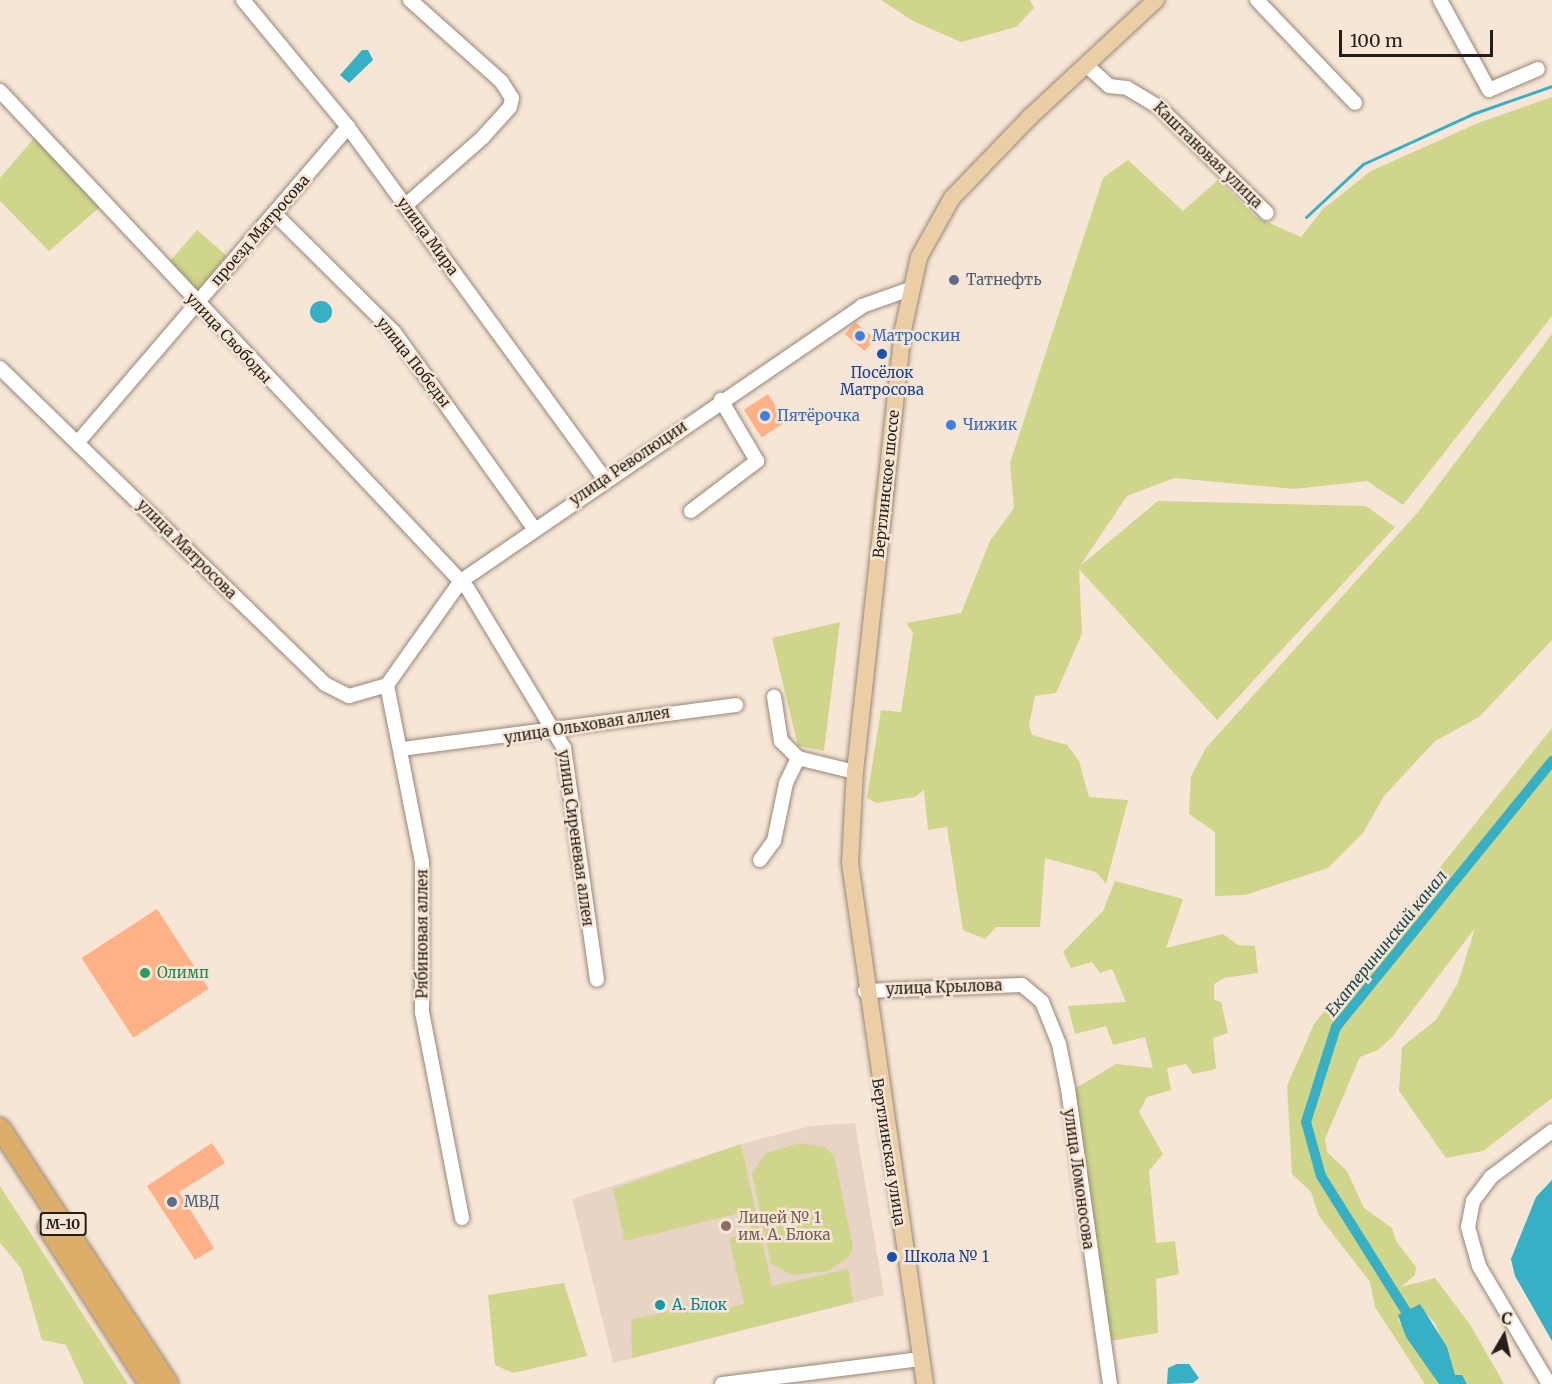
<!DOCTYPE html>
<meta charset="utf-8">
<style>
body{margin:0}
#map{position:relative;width:1552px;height:1384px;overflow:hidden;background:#f7e6d6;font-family:Merriweather,serif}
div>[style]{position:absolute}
.education>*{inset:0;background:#e7d4c5}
.green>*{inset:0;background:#cfd58a;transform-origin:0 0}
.water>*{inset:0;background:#37afc4}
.round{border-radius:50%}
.stream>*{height:3px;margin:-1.5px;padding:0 1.5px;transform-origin:1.5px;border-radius:1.5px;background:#37afc4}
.canal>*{height:10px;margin:-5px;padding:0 5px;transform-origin:5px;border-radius:5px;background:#37afc4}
.building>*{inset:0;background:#feb186;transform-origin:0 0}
.roads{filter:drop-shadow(0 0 2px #968778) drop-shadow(0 0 2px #968778)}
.minor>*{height:14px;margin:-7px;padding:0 7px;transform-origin:7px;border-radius:7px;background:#fff}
.major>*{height:16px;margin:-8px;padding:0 8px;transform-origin:8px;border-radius:8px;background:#ebcea6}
.highway>*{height:20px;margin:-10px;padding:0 10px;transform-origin:10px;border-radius:10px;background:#ddae6a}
.dots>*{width:16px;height:16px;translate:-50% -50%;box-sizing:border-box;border:3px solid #f7e6d6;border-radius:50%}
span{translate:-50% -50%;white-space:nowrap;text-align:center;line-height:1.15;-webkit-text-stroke:5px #f7e6d6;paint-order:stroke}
.shield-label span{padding:2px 4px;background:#f7e6d6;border:2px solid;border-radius:4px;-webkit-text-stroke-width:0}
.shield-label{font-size:14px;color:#241e18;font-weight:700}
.street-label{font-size:15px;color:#241e18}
.service-label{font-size:15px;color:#4e5e75}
.left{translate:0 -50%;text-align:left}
.shop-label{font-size:15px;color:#366cbe}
.transit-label{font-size:15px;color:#164399}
.leisure-label{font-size:15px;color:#27864d}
.education-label{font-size:15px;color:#785e54}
.culture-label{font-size:15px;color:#0d838f}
.water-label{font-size:16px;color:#154851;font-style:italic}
.north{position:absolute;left:1474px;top:1306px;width:60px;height:60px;-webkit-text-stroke:4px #f7e6d6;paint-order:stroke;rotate:9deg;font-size:16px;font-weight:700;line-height:24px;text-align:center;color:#241e18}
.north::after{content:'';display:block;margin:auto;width:21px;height:27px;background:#241e18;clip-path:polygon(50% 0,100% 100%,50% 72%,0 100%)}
.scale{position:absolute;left:1339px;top:30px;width:154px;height:27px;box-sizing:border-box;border:3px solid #241e18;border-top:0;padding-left:8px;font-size:18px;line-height:21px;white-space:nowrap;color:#241e18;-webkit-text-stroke:4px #f7e6d6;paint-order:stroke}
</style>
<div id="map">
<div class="education">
<i style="clip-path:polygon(855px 1123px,884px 1295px,613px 1363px,572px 1199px,741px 1144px,811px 1126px)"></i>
</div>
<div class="green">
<i style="clip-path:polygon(881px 0,1030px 0,1034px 8px,1016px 27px,961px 42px,913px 21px)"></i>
<i style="clip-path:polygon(1552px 97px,1552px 316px,1403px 505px,1367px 481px,1294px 489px,1174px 478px,1127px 496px,1080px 566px,1158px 501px,1366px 506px,1395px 527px,1217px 720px,1079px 569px,1082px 634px,1056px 693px,1035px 696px,1029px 725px,1032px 735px,1067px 745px,1079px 761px,1089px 797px,1128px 800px,1106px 884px,1096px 872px,1045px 858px,1040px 927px,996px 927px,985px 939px,963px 930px,947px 827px,928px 830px,924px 790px,915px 797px,876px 803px,867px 798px,881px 710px,901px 712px,913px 633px,906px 623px,961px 613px,990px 541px,1014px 508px,1010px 463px,1103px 178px,1128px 160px,1183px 211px,1218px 180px,1256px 217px,1301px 237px,1323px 209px,1371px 171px,1478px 123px)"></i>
<i style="clip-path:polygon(36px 136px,100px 207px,49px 251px,0 201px,0 178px)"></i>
<i style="left:197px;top:230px;width:40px;height:45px;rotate:41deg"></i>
<i style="clip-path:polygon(1552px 334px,1552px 640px,1479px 717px,1435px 741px,1384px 796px,1363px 833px,1328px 868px,1245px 895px,1215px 896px,1215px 832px,1189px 814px,1191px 776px,1206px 748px,1418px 512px)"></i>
<i style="clip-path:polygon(840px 622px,824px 751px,798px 746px,772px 638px)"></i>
<i style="clip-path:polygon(1552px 728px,1552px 1098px,1483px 1151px,1446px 1158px,1399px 1091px,1402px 1047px,1436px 1020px,1458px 983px,1475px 928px,1393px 1036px,1378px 1050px,1360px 1057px,1325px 1139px,1327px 1152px,1347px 1171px,1364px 1208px,1392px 1228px,1396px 1241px,1416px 1267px,1415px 1275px,1401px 1287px,1435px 1278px,1471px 1326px,1504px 1384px,1467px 1384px,1455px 1376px,1435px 1323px,1418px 1306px,1398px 1319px,1439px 1384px,1425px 1384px,1375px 1307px,1370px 1282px,1319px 1216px,1311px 1192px,1292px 1174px,1287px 1086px,1314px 1024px)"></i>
<i style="clip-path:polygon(1115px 881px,1183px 899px,1166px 948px,1223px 934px,1238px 945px,1255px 946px,1258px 973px,1224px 978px,1214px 984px,1214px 1000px,1221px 1002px,1228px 1033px,1213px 1038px,1216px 1069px,1193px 1074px,1186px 1064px,1167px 1068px,1171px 1090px,1147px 1097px,1139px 1112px,1163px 1154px,1149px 1171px,1156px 1243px,1175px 1241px,1179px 1274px,1156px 1279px,1158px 1333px,1110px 1341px,1073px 1090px,1116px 1064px,1153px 1068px,1145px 1037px,1113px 1045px,1106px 1026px,1075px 1034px,1068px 1006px,1126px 1002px,1112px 969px,1100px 973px,1092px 962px,1071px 968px,1063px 952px,1103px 911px)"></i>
<i style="clip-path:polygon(800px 1143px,824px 1147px,834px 1156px,853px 1247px,848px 1258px,828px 1271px,792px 1275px,771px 1264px,752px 1173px,766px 1153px)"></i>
<i style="clip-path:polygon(741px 1144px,772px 1286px,848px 1269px,853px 1302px,632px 1358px,631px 1320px,706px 1302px,709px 1313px,744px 1304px,729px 1238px,749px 1233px,744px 1212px,625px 1241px,613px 1189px)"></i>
<i style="clip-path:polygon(0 1186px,128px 1384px,84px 1384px,66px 1345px,42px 1340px,21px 1268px,0 1243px)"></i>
<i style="clip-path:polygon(564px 1283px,587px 1356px,513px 1373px,495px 1365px,488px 1295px)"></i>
</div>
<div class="water">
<i style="clip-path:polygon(362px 50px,368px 50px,373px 60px,349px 83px,340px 75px)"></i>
<i class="round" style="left:310px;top:301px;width:22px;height:22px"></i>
<i style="clip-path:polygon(1552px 1180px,1552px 1341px,1515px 1276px,1511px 1259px,1536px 1197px)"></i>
<i style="clip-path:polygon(1420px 1304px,1447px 1347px,1455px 1375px,1462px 1375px,1467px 1384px,1439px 1384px,1406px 1337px,1398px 1315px)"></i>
<i style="clip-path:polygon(1177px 1364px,1189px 1364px,1199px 1378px,1193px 1383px,1167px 1384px,1168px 1368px)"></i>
</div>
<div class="stream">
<i style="left:1306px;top:217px;width:78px;rotate:-42.9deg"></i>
<i style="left:1363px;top:164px;width:120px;rotate:-24.6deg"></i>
<i style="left:1472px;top:114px;width:85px;rotate:-19.3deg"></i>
</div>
<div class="canal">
<i style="left:1412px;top:1321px;width:171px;rotate:-122.1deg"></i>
<i style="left:1321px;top:1176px;width:56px;rotate:-105.5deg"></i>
<i style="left:1306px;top:1122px;width:100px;rotate:-72.5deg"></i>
<i style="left:1336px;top:1027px;width:343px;rotate:-50.9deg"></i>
</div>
<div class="building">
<i style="left:855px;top:322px;width:26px;height:16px;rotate:40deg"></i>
<i style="left:768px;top:394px;width:33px;height:29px;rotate:57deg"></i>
<i style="left:157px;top:909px;width:95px;height:90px;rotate:57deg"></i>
<i style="clip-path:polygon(212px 1143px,225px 1163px,179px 1192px,214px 1248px,195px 1260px,147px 1186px)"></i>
</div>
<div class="roads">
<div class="minor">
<i style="left:243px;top:0;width:165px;rotate:50.4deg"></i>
<i style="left:348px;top:127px;width:437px;rotate:53.9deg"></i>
<i style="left:1257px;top:0;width:142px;rotate:46.4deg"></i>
<i style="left:1440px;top:0;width:102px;rotate:61.4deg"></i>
<i style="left:1489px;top:90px;width:53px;rotate:-23.2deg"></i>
<i style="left:1086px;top:65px;width:31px;rotate:42deg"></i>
<i style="left:1109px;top:86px;width:18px;rotate:6deg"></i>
<i style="left:1127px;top:88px;width:37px;rotate:31deg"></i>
<i style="left:1159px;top:107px;width:151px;rotate:44.5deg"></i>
<i style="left:0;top:91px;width:683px;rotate:46.78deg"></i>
<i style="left:468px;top:589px;width:186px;rotate:58.9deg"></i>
<i style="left:564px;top:748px;width:234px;rotate:81.9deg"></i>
<i style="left:406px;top:205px;width:103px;rotate:-41.4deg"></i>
<i style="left:483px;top:137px;width:40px;rotate:-48deg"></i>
<i style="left:510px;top:107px;width:9px;rotate:-77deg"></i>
<i style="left:512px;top:98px;width:20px;rotate:-123deg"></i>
<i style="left:501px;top:81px;width:122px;rotate:-138.3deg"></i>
<i style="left:275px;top:214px;width:168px;rotate:44.8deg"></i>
<i style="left:394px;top:332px;width:239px;rotate:54.5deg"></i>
<i style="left:0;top:368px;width:453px;rotate:44.2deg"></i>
<i style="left:325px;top:684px;width:27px;rotate:27deg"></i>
<i style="left:349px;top:696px;width:40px;rotate:-16deg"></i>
<i style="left:78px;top:442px;width:415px;rotate:-49.4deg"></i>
<i style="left:691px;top:511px;width:83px;rotate:-37.1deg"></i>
<i style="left:757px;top:461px;width:71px;rotate:-120.5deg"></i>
<i style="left:387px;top:685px;width:128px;rotate:-54.6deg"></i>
<i style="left:461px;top:581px;width:486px;rotate:-34.4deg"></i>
<i style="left:862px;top:306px;width:51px;rotate:-19.5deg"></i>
<i style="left:387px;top:685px;width:179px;rotate:78.8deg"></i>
<i style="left:422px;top:861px;width:151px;rotate:90deg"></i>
<i style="left:422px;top:1012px;width:210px;rotate:79deg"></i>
<i style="left:402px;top:749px;width:337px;rotate:-7.5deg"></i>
<i style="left:798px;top:758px;width:59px;rotate:13.8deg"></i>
<i style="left:760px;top:860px;width:24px;rotate:-54deg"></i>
<i style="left:774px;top:841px;width:59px;rotate:-78.3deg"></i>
<i style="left:786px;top:783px;width:28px;rotate:-64deg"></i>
<i style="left:798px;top:758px;width:24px;rotate:-135deg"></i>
<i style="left:781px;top:741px;width:45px;rotate:-99deg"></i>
<i style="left:865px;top:991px;width:157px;rotate:-2.2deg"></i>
<i style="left:1022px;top:985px;width:26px;rotate:40deg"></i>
<i style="left:1042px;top:1002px;width:45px;rotate:68deg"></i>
<i style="left:1059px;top:1044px;width:46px;rotate:78.7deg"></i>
<i style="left:1068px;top:1089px;width:298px;rotate:81.9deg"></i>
<i style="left:722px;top:1384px;width:201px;rotate:-7.2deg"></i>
<i style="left:1549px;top:1384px;width:137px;rotate:-120.7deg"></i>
<i style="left:1479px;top:1266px;width:41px;rotate:-105.8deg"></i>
<i style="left:1468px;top:1227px;width:26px;rotate:-79deg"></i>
<i style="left:1473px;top:1201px;width:30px;rotate:-53deg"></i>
<i style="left:1491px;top:1177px;width:76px;rotate:-37deg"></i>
</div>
<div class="major">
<i style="left:925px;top:1384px;width:526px;rotate:-98.19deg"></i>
<i style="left:850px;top:863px;width:91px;rotate:-86.9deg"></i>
<i style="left:855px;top:772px;width:445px;rotate:-83.8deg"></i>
<i style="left:903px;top:330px;width:75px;rotate:-77.6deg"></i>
<i style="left:919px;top:257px;width:68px;rotate:-60.8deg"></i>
<i style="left:952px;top:198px;width:112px;rotate:-46.1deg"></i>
<i style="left:1030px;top:117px;width:172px;rotate:-42.9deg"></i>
</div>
<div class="highway">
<i style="left:0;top:1128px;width:306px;rotate:56.7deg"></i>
<i style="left:48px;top:1227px;width:187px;rotate:57.2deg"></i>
</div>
</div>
<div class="dots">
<i style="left:954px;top:280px;background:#5c6f8a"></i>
<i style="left:860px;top:336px;background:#3f7fe0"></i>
<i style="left:882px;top:354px;background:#1a4fb4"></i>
<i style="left:765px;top:416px;background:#3f7fe0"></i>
<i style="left:951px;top:425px;background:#3f7fe0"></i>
<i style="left:145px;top:973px;background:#2e9e5b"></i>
<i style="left:172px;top:1202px;background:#5c6f8a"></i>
<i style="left:726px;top:1226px;background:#8d6e63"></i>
<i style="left:892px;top:1257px;background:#1a4fb4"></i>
<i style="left:660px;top:1305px;background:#0f9aa8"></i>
</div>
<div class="shield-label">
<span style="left:63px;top:1224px">М-10</span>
</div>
<div class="street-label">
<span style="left:1208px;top:155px;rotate:44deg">Каштановая улица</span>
<span style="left:260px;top:230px;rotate:-49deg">проезд Матросова</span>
<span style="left:428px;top:236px;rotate:54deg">улица Мира</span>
<span style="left:229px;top:338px;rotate:47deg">улица Свободы</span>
<span style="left:414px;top:362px;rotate:52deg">улица Победы</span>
<span style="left:628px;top:463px;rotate:-34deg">улица Революции</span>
<span style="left:886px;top:484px;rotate:-84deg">Вертлинское шоссе</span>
<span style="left:187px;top:549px;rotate:45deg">улица Матросова</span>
<span style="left:587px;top:725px;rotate:-9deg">улица Ольховая аллея</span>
<span style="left:576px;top:838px;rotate:82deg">улица Сиреневая аллея</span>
<span style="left:422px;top:934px;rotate:-90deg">Рябиновая аллея</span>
<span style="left:944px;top:987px;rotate:-2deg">улица Крылова</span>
<span style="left:889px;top:1152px;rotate:81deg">Вертлинская улица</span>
<span style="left:1079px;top:1179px;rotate:82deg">улица Ломоносова</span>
</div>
<div class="service-label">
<span class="left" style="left:966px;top:280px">Татнефть</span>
<span class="left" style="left:184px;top:1202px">МВД</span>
</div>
<div class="shop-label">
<span class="left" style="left:872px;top:336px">Матроскин</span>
<span class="left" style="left:777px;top:416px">Пятёрочка</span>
<span class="left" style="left:963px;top:425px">Чижик</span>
</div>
<div class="transit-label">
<span style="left:882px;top:381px">Посёлок<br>Матросова</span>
<span class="left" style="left:904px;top:1257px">Школа № 1</span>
</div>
<div class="leisure-label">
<span class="left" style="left:157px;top:973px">Олимп</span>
</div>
<div class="education-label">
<span class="left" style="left:738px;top:1226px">Лицей № 1<br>им. А. Блока</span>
</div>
<div class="culture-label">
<span class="left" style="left:672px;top:1305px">А. Блок</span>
</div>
<div class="water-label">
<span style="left:1386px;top:943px;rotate:-51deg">Екатерининский канал</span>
</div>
<div class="north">С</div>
<div class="scale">100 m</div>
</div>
